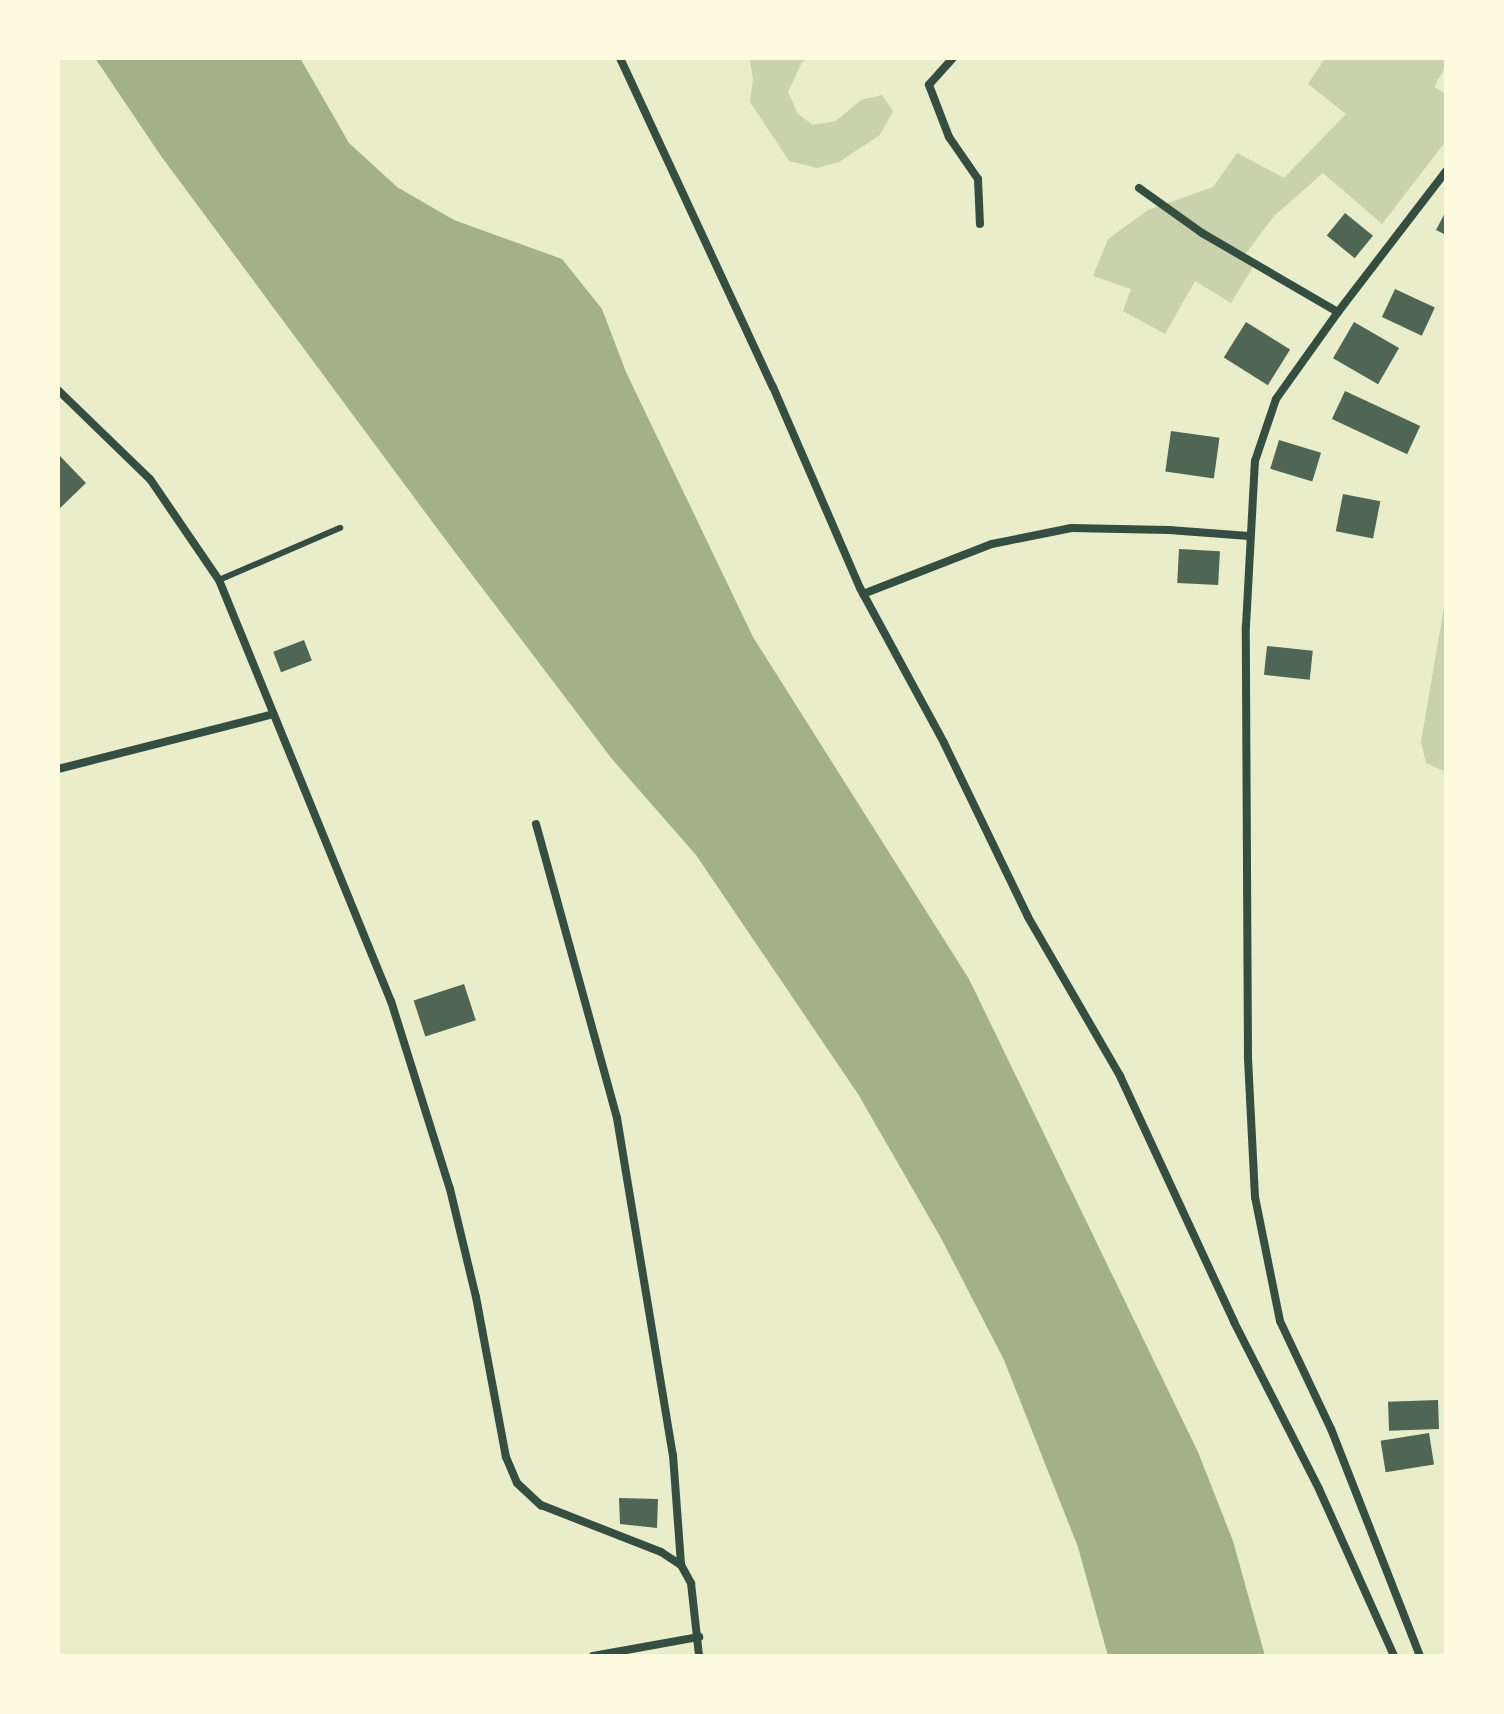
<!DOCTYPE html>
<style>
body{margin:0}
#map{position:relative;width:1504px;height:1714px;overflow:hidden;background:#e9edc9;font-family:"Roboto Condensed",sans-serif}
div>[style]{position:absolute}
.green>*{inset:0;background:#cad2ad}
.water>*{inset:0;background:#a3b18a}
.building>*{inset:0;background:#4f6655;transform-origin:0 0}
.service>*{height:6px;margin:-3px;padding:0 3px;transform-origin:3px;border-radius:3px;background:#344e41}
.minor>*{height:8px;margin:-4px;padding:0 4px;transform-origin:4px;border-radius:4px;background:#344e41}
span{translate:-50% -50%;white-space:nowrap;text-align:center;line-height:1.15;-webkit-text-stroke:6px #fefae0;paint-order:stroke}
.frame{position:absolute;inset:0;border:60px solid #fefae0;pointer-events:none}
</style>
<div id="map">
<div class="green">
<i style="clip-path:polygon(743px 58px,808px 58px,802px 62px,788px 92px,798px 114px,813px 125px,836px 121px,861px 100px,882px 95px,893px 111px,880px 135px,839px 162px,817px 168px,789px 161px,750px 102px,753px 79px,750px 60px)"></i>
<i style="clip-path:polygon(1325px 58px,1446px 58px,1446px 66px,1434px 87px,1446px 94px,1446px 141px,1382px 224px,1323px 173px,1274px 216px,1244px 256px,1254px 265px,1231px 303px,1195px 281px,1165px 334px,1123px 311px,1131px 289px,1093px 276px,1108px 239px,1148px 210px,1213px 187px,1237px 153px,1284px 178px,1346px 114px,1308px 84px)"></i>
<i style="clip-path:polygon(1446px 595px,1446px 772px,1426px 763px,1421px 742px)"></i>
</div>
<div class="water">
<i style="clip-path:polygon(95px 58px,300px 58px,349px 143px,397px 187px,454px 220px,562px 259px,602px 309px,626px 372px,753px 637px,969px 979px,1198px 1452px,1233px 1541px,1265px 1656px,1108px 1656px,1078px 1547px,1004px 1360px,941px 1238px,858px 1094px,696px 855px,612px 759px,445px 539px,161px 156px)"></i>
</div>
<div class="building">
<i style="clip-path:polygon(1446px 211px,1446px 235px,1436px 230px)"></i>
<i style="left:1345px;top:213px;width:36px;height:29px;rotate:39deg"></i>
<i style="left:1395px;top:289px;width:44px;height:31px;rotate:25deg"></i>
<i style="left:1246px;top:322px;width:52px;height:42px;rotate:32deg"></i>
<i style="left:1354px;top:322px;width:52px;height:42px;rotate:30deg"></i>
<i style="left:1345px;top:391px;width:83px;height:31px;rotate:25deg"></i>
<i style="left:1171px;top:431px;width:49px;height:41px;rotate:8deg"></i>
<i style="left:1279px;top:440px;width:44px;height:30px;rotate:17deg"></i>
<i style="clip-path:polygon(60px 456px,86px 483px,58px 510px,58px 458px)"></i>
<i style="left:1343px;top:494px;width:38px;height:38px;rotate:11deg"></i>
<i style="left:1179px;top:549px;width:41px;height:34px;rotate:3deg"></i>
<i style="left:304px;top:640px;width:22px;height:33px;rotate:69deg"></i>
<i style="left:1267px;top:646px;width:46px;height:29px;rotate:6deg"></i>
<i style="left:464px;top:984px;width:38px;height:53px;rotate:72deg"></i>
<i style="left:1438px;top:1400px;width:29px;height:50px;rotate:88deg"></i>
<i style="left:1429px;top:1433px;width:32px;height:49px;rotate:81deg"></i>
<i style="clip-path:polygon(619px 1498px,658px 1499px,657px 1528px,620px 1524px)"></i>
</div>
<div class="service">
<i style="left:219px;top:580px;width:132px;rotate:-23.3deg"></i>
</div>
<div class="minor">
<i style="left:620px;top:58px;width:363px;rotate:65.1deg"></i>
<i style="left:773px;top:387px;width:219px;rotate:66.6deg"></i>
<i style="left:860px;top:588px;width:176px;rotate:61.5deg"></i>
<i style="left:944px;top:743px;width:193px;rotate:64.2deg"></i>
<i style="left:1028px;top:917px;width:184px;rotate:59.9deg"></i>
<i style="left:1120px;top:1076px;width:271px;rotate:65.1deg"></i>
<i style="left:1234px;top:1322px;width:187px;rotate:63deg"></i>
<i style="left:1319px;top:1489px;width:183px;rotate:65.8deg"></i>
<i style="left:953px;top:58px;width:36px;rotate:132deg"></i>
<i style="left:929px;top:85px;width:56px;rotate:69deg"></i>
<i style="left:949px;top:137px;width:51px;rotate:55.4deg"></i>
<i style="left:978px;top:179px;width:45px;rotate:87.5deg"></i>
<i style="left:1139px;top:188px;width:77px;rotate:35.5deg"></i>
<i style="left:1202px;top:233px;width:157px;rotate:30.2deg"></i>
<i style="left:58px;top:390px;width:128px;rotate:44.1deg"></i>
<i style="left:150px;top:479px;width:122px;rotate:55.7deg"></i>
<i style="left:219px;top:580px;width:455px;rotate:67.8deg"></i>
<i style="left:391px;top:1001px;width:197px;rotate:72.6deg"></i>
<i style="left:450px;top:1189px;width:111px;rotate:76.5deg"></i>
<i style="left:476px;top:1297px;width:163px;rotate:79.4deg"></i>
<i style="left:506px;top:1457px;width:28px;rotate:67deg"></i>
<i style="left:517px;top:1483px;width:33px;rotate:43deg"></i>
<i style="left:541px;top:1505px;width:129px;rotate:21.4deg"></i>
<i style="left:661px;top:1552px;width:24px;rotate:33deg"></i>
<i style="left:863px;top:594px;width:138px;rotate:-21.2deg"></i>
<i style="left:992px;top:544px;width:81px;rotate:-11.4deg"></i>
<i style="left:1071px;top:528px;width:98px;rotate:1.2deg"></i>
<i style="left:1169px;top:530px;width:80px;rotate:4.3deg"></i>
<i style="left:58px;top:769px;width:222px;rotate:-14.3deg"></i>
<i style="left:536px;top:824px;width:305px;rotate:74.6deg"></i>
<i style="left:617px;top:1118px;width:342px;rotate:80.6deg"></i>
<i style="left:673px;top:1455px;width:110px;rotate:85.8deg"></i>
<i style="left:681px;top:1565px;width:21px;rotate:61deg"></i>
<i style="left:691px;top:1583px;width:73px;rotate:83.7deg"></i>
<i style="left:593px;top:1656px;width:108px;rotate:-10.2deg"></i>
<i style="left:1420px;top:1656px;width:244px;rotate:-111.4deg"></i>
<i style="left:1331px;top:1429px;width:119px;rotate:-115.3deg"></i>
<i style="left:1280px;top:1321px;width:126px;rotate:-101.4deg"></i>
<i style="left:1255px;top:1197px;width:140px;rotate:-92.9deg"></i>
<i style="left:1248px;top:1057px;width:431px;rotate:-90.3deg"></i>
<i style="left:1246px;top:626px;width:165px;rotate:-86.9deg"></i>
<i style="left:1255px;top:461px;width:65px;rotate:-71.3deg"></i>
<i style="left:1276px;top:399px;width:107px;rotate:-54.5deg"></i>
<i style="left:1338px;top:312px;width:178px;rotate:-52.5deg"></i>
</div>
<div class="frame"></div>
</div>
